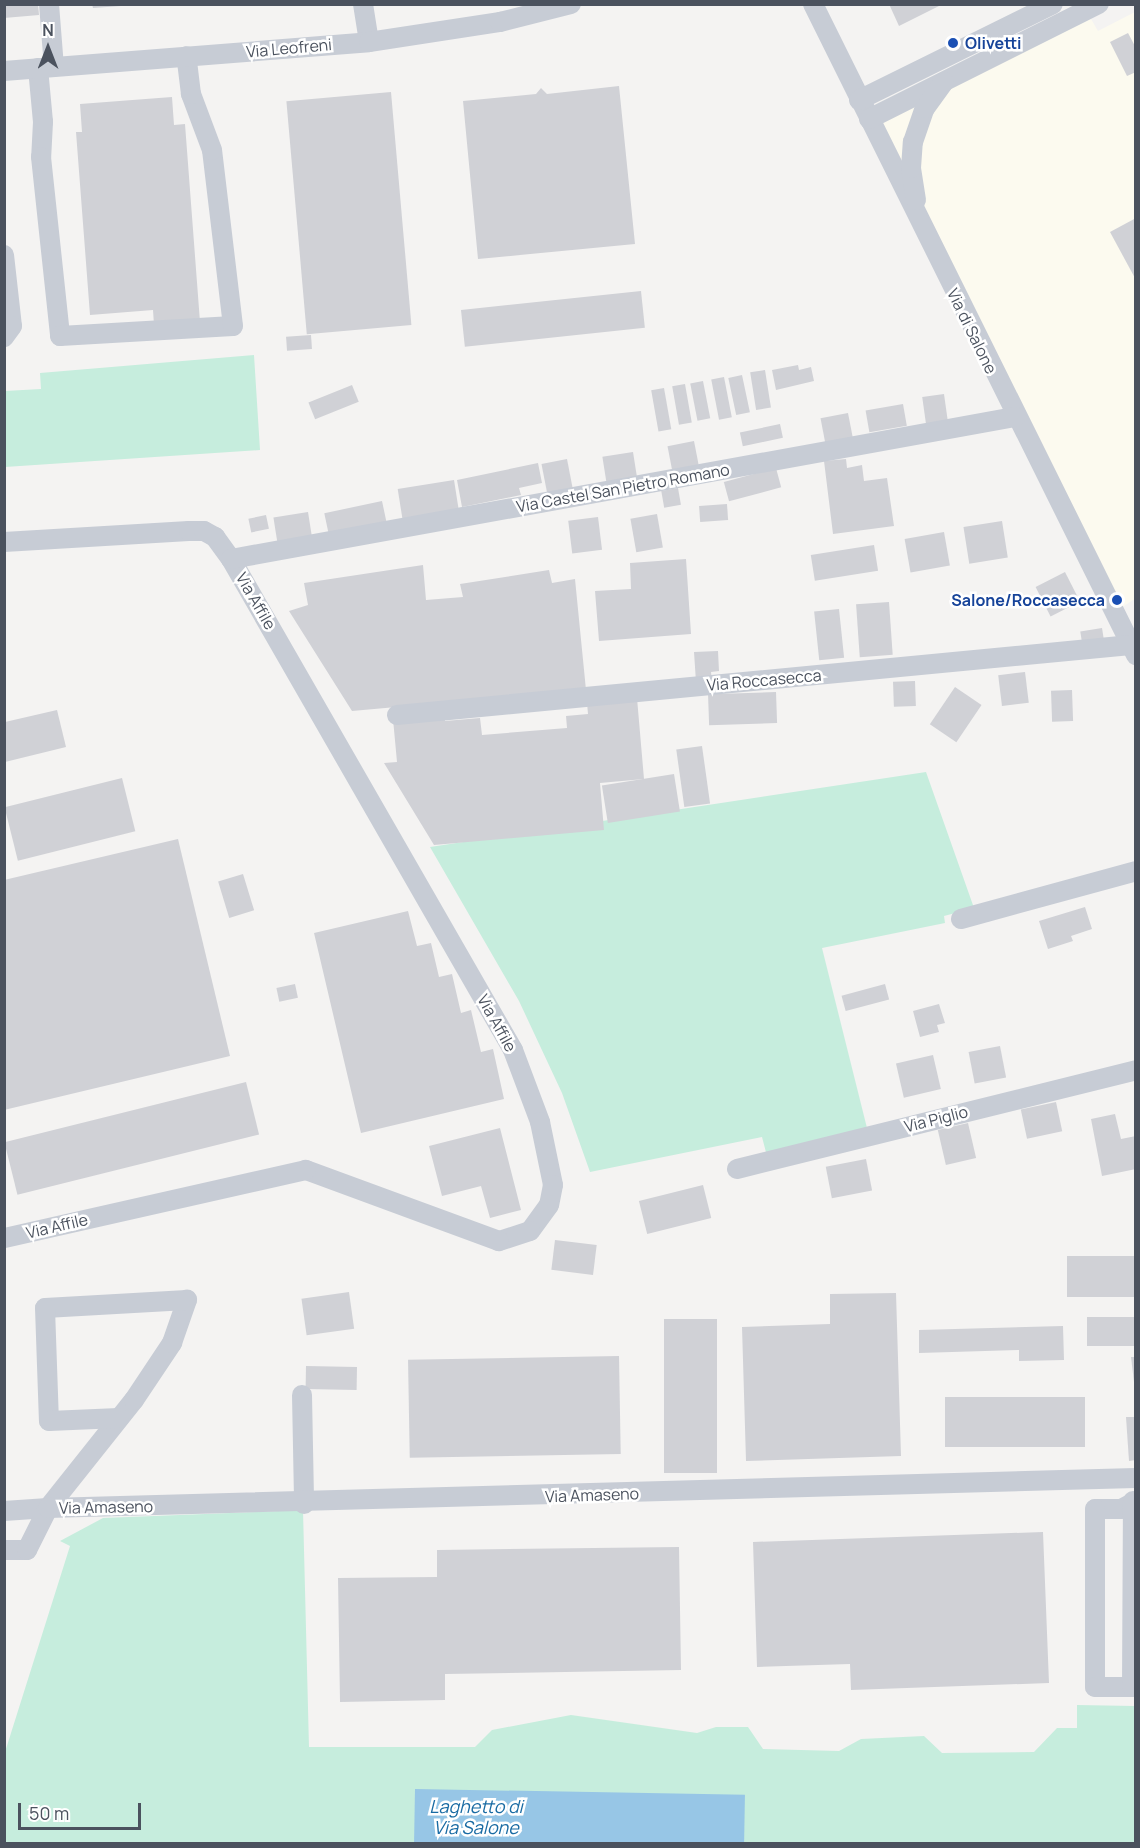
<!DOCTYPE html>
<style>
body{margin:0}
#map{position:relative;width:1140px;height:1848px;overflow:hidden;background:#f4f3f2;font-family:Manrope,sans-serif}
div>[style]{position:absolute}
.commercial>*{inset:0;background:#fcfaef}
.green>*{inset:0;background:#c6eddd}
.water>*{inset:0;background:#97c6e6;transform-origin:0 0}
.building>*{inset:0;background:#d0d1d6;transform-origin:0 0}
.minor>*{height:20px;margin:-10px;padding:0 10px;transform-origin:10px;border-radius:10px;background:#c7ccd5}
.dots>*{width:16px;height:16px;translate:-50% -50%;box-sizing:border-box;border:3px solid #fff;border-radius:50%}
span{translate:-50% -50%;white-space:nowrap;text-align:center;line-height:1.15;-webkit-text-stroke:5px #fff;paint-order:stroke}
.transit-label{font-size:16px;color:#164399;font-weight:700}
.left{translate:0 -50%;text-align:left}
.right{translate:-100% -50%;text-align:right}
.street-label{font-size:16px;color:#4b525e}
.water-label{font-size:18px;color:#196ba3;font-style:italic}
.frame{position:absolute;inset:0;border:6px solid #4b525e;pointer-events:none}
.north{position:absolute;left:18px;top:18px;width:60px;height:60px;-webkit-text-stroke:4px #fff;paint-order:stroke;rotate:0deg;font-size:16px;font-weight:700;line-height:24px;text-align:center;color:#4b525e}
.north::after{content:'';display:block;margin:auto;width:21px;height:27px;background:#4b525e;clip-path:polygon(50% 0,100% 100%,50% 72%,0 100%)}
.scale{position:absolute;left:18px;top:1803px;width:123px;height:27px;box-sizing:border-box;border:3px solid #4b525e;border-top:0;padding-left:8px;font-size:18px;line-height:21px;white-space:nowrap;color:#4b525e;-webkit-text-stroke:4px #fff;paint-order:stroke}
</style>
<div id="map">
<div class="commercial">
<i style="clip-path:polygon(1135px 12px,1136px 598px,1121px 608px,879px 122px,1091px 19px,1098px 31px)"></i>
</div>
<div class="green">
<i style="clip-path:polygon(254px 355px,260px 450px,5px 467px,5px 391px,41px 389px,40px 373px)"></i>
<i style="clip-path:polygon(926px 772px,974px 908px,944px 916px,945px 923px,822px 948px,869px 1136px,768px 1160px,762px 1137px,590px 1172px,562px 1093px,519px 1001px,430px 847px)"></i>
<i style="clip-path:polygon(303px 1510px,309px 1747px,475px 1747px,492px 1730px,571px 1715px,697px 1733px,716px 1727px,748px 1727px,763px 1749px,839px 1751px,861px 1739px,924px 1736px,942px 1753px,1034px 1752px,1057px 1728px,1077px 1728px,1077px 1705px,1135px 1706px,1135px 1843px,5px 1844px,5px 1752px,70px 1546px,60px 1541px,103px 1518px)"></i>
</div>
<div class="water">
<i style="left:415px;top:1789px;width:330px;height:54px;rotate:1deg"></i>
</div>
<div class="building">
<i style="clip-path:polygon(4px 4px,38px 4px,39px 15px,4px 18px)"></i>
<i style="clip-path:polygon(92px 4px,121px 4px,121px 6px,93px 8px)"></i>
<i style="clip-path:polygon(889px 4px,943px 4px,899px 26px)"></i>
<i style="clip-path:polygon(1128px 33px,1136px 48px,1136px 72px,1127px 76px,1110px 42px)"></i>
<i style="clip-path:polygon(619px 86px,635px 244px,478px 259px,463px 101px,536px 94px,541px 88px,547px 94px)"></i>
<i style="left:391px;top:92px;width:234px;height:105px;rotate:85deg"></i>
<i style="clip-path:polygon(172px 97px,174px 125px,185px 124px,200px 322px,154px 325px,153px 310px,90px 315px,76px 132px,82px 132px,80px 104px)"></i>
<i style="clip-path:polygon(1136px 218px,1136px 280px,1110px 232px)"></i>
<i style="left:641px;top:291px;width:37px;height:181px;rotate:84deg"></i>
<i style="left:311px;top:335px;width:14px;height:25px;rotate:86deg"></i>
<i style="clip-path:polygon(798px 365px,799px 370px,811px 367px,814px 381px,776px 390px,772px 370px)"></i>
<i style="left:765px;top:370px;width:38px;height:15px;rotate:81deg"></i>
<i style="left:742px;top:375px;width:38px;height:14px;rotate:78deg"></i>
<i style="left:724px;top:377px;width:41px;height:13px;rotate:79deg"></i>
<i style="left:703px;top:381px;width:38px;height:13px;rotate:79deg"></i>
<i style="left:685px;top:384px;width:39px;height:13px;rotate:80deg"></i>
<i style="left:352px;top:385px;width:18px;height:47px;rotate:68deg"></i>
<i style="left:664px;top:388px;width:42px;height:13px;rotate:80deg"></i>
<i style="left:944px;top:394px;width:27px;height:22px;rotate:82deg"></i>
<i style="left:903px;top:404px;width:22px;height:38px;rotate:80deg"></i>
<i style="left:848px;top:413px;width:25px;height:28px;rotate:79deg"></i>
<i style="left:780px;top:424px;width:14px;height:41px;rotate:78deg"></i>
<i style="left:694px;top:441px;width:26px;height:27px;rotate:79deg"></i>
<i style="left:633px;top:452px;width:25px;height:31px;rotate:81deg"></i>
<i style="left:567px;top:459px;width:32px;height:26px;rotate:79deg"></i>
<i style="clip-path:polygon(846px 459px,847px 468px,862px 465px,864px 481px,887px 478px,894px 526px,833px 534px,824px 461px)"></i>
<i style="clip-path:polygon(538px 463px,542px 483px,519px 488px,521px 495px,462px 507px,457px 480px)"></i>
<i style="left:776px;top:468px;width:20px;height:54px;rotate:75deg"></i>
<i style="left:454px;top:480px;width:30px;height:57px;rotate:81deg"></i>
<i style="left:678px;top:488px;width:17px;height:17px;rotate:80deg"></i>
<i style="left:382px;top:501px;width:24px;height:59px;rotate:78deg"></i>
<i style="left:727px;top:504px;width:16px;height:28px;rotate:86deg"></i>
<i style="left:308px;top:512px;width:25px;height:35px;rotate:81deg"></i>
<i style="left:657px;top:514px;width:34px;height:27px;rotate:80deg"></i>
<i style="left:266px;top:515px;width:14px;height:18px;rotate:78deg"></i>
<i style="left:598px;top:517px;width:33px;height:30px;rotate:83deg"></i>
<i style="left:1002px;top:521px;width:37px;height:39px;rotate:81deg"></i>
<i style="left:944px;top:532px;width:34px;height:40px;rotate:80deg"></i>
<i style="left:874px;top:545px;width:26px;height:64px;rotate:81deg"></i>
<i style="clip-path:polygon(686px 559px,691px 634px,599px 641px,595px 591px,631px 589px,630px 563px)"></i>
<i style="clip-path:polygon(423px 565px,426px 600px,463px 597px,460px 584px,549px 570px,552px 583px,575px 579px,586px 690px,352px 711px,289px 611px,308px 605px,304px 583px)"></i>
<i style="left:1065px;top:572px;width:33px;height:33px;rotate:63deg"></i>
<i style="left:889px;top:602px;width:53px;height:33px;rotate:86deg"></i>
<i style="left:839px;top:609px;width:49px;height:25px;rotate:84deg"></i>
<i style="left:1102px;top:628px;width:13px;height:22px;rotate:81deg"></i>
<i style="clip-path:polygon(718px 651px,719px 671px,711px 672px,712px 681px,696px 682px,694px 652px)"></i>
<i style="left:1025px;top:672px;width:31px;height:27px;rotate:83deg"></i>
<i style="left:915px;top:681px;width:25px;height:22px;rotate:88deg"></i>
<i style="left:955px;top:687px;width:32px;height:45px;rotate:34deg"></i>
<i style="left:1072px;top:690px;width:31px;height:21px;rotate:88deg"></i>
<i style="left:776px;top:692px;width:31px;height:68px;rotate:88deg"></i>
<i style="clip-path:polygon(637px 698px,644px 779px,600px 783px,604px 830px,434px 845px,384px 763px,397px 762px,393px 719px,444px 714px,445px 721px,480px 718px,482px 735px,567px 728px,566px 716px,588px 714px,587px 703px)"></i>
<i style="clip-path:polygon(57px 710px,66px 747px,5px 762px,5px 722px)"></i>
<i style="left:702px;top:746px;width:58px;height:26px;rotate:82deg"></i>
<i style="left:674px;top:774px;width:38px;height:73px;rotate:81deg"></i>
<i style="left:122px;top:778px;width:55px;height:121px;rotate:76deg"></i>
<i style="clip-path:polygon(178px 839px,230px 1056px,4px 1110px,4px 880px)"></i>
<i style="left:243px;top:874px;width:38px;height:26px;rotate:73deg"></i>
<i style="clip-path:polygon(1085px 907px,1092px 929px,1071px 936px,1073px 941px,1048px 949px,1039px 921px)"></i>
<i style="clip-path:polygon(408px 911px,417px 946px,431px 943px,439px 977px,452px 974px,461px 1013px,471px 1010px,481px 1052px,493px 1049px,504px 1099px,361px 1133px,314px 933px)"></i>
<i style="left:295px;top:984px;width:14px;height:19px;rotate:78deg"></i>
<i style="left:885px;top:984px;width:16px;height:45px;rotate:75deg"></i>
<i style="clip-path:polygon(939px 1004px,945px 1023px,937px 1025px,939px 1032px,920px 1037px,913px 1011px)"></i>
<i style="left:1000px;top:1046px;width:32px;height:32px;rotate:79deg"></i>
<i style="left:933px;top:1055px;width:35px;height:38px;rotate:77deg"></i>
<i style="left:246px;top:1082px;width:54px;height:249px;rotate:76deg"></i>
<i style="left:1056px;top:1102px;width:30px;height:36px;rotate:78deg"></i>
<i style="clip-path:polygon(1115px 1114px,1121px 1139px,1136px 1136px,1136px 1169px,1102px 1176px,1091px 1119px)"></i>
<i style="left:968px;top:1123px;width:36px;height:31px;rotate:77deg"></i>
<i style="clip-path:polygon(500px 1128px,521px 1210px,490px 1218px,481px 1186px,442px 1196px,429px 1146px)"></i>
<i style="left:866px;top:1159px;width:32px;height:41px;rotate:79deg"></i>
<i style="left:703px;top:1185px;width:34px;height:66px;rotate:76deg"></i>
<i style="left:555px;top:1240px;width:42px;height:30px;rotate:7deg"></i>
<i style="left:1136px;top:1256px;width:41px;height:69px;rotate:90deg"></i>
<i style="left:349px;top:1292px;width:37px;height:48px;rotate:82deg"></i>
<i style="clip-path:polygon(896px 1293px,901px 1456px,746px 1461px,742px 1327px,830px 1324px,830px 1294px)"></i>
<i style="left:1136px;top:1317px;width:29px;height:49px;rotate:90deg"></i>
<i style="left:664px;top:1319px;width:53px;height:154px"></i>
<i style="clip-path:polygon(1063px 1326px,1064px 1360px,1019px 1361px,1019px 1350px,919px 1353px,919px 1330px)"></i>
<i style="left:619px;top:1356px;width:98px;height:211px;rotate:89deg"></i>
<i style="clip-path:polygon(1131px 1357px,1136px 1357px,1136px 1382px,1134px 1382px)"></i>
<i style="left:306px;top:1366px;width:51px;height:23px;rotate:1deg"></i>
<i style="left:1085px;top:1397px;width:50px;height:140px;rotate:90deg"></i>
<i style="clip-path:polygon(1126px 1417px,1136px 1417px,1136px 1460px,1129px 1461px)"></i>
<i style="clip-path:polygon(1043px 1532px,1049px 1683px,851px 1690px,850px 1664px,757px 1667px,753px 1542px)"></i>
<i style="clip-path:polygon(679px 1547px,681px 1670px,445px 1674px,445px 1700px,340px 1702px,338px 1578px,437px 1577px,437px 1550px)"></i>
</div>
<div class="minor">
<i style="left:49px;top:4px;width:63px;rotate:85.5deg"></i>
<i style="left:363px;top:4px;width:38px;rotate:81deg"></i>
<i style="left:813px;top:4px;width:727px;rotate:63.61deg"></i>
<i style="left:38px;top:68px;width:54px;rotate:84.7deg"></i>
<i style="left:43px;top:122px;width:35px;rotate:93deg"></i>
<i style="left:41px;top:157px;width:180px;rotate:83.9deg"></i>
<i style="left:60px;top:336px;width:173px;rotate:-3.3deg"></i>
<i style="left:233px;top:326px;width:177px;rotate:-96.8deg"></i>
<i style="left:212px;top:150px;width:60px;rotate:-110.6deg"></i>
<i style="left:191px;top:94px;width:38px;rotate:-97deg"></i>
<i style="left:4px;top:71px;width:366px;rotate:-4.5deg"></i>
<i style="left:369px;top:42px;width:133px;rotate:-8.7deg"></i>
<i style="left:500px;top:22px;width:73px;rotate:-14.2deg"></i>
<i style="left:859px;top:100px;width:216px;rotate:-26.3deg"></i>
<i style="left:869px;top:119px;width:257px;rotate:-26.6deg"></i>
<i style="left:916px;top:200px;width:32px;rotate:-99deg"></i>
<i style="left:911px;top:168px;width:26px;rotate:-86deg"></i>
<i style="left:913px;top:142px;width:36px;rotate:-71deg"></i>
<i style="left:925px;top:108px;width:32px;rotate:-54deg"></i>
<i style="left:4px;top:255px;width:71px;rotate:83.6deg"></i>
<i style="left:12px;top:326px;width:14px;rotate:126deg"></i>
<i style="left:4px;top:542px;width:185px;rotate:-3.4deg"></i>
<i style="left:189px;top:531px;width:15px"></i>
<i style="left:204px;top:531px;width:13px;rotate:29deg"></i>
<i style="left:215px;top:537px;width:27px;rotate:54deg"></i>
<i style="left:231px;top:559px;width:566px;rotate:60.13deg"></i>
<i style="left:513px;top:1050px;width:77px;rotate:69.4deg"></i>
<i style="left:540px;top:1122px;width:64px;rotate:78.3deg"></i>
<i style="left:553px;top:1185px;width:20px;rotate:101deg"></i>
<i style="left:549px;top:1205px;width:32px;rotate:126deg"></i>
<i style="left:530px;top:1231px;width:33px;rotate:162deg"></i>
<i style="left:499px;top:1241px;width:206px;rotate:-159.8deg"></i>
<i style="left:306px;top:1170px;width:310px;rotate:167.3deg"></i>
<i style="left:231px;top:559px;width:797px;rotate:-10.27deg"></i>
<i style="left:397px;top:715px;width:737px;rotate:-5.45deg"></i>
<i style="left:961px;top:919px;width:181px;rotate:-15.3deg"></i>
<i style="left:737px;top:1169px;width:411px;rotate:-13.9deg"></i>
<i style="left:302px;top:1395px;width:109px;rotate:88.9deg"></i>
<i style="left:1136px;top:1501px;width:17px;rotate:152deg"></i>
<i style="left:1121px;top:1509px;width:26px;rotate:180deg"></i>
<i style="left:1095px;top:1509px;width:178px;rotate:90deg"></i>
<i style="left:1095px;top:1687px;width:41px"></i>
<i style="left:4px;top:1511px;width:44px;rotate:-3.9deg"></i>
<i style="left:48px;top:1508px;width:138px;rotate:-51.5deg"></i>
<i style="left:134px;top:1400px;width:69px;rotate:-56.3deg"></i>
<i style="left:172px;top:1343px;width:46px;rotate:-70.8deg"></i>
<i style="left:187px;top:1300px;width:142px;rotate:176.8deg"></i>
<i style="left:45px;top:1308px;width:113px;rotate:88deg"></i>
<i style="left:49px;top:1421px;width:70px;rotate:-2.5deg"></i>
<i style="left:4px;top:1550px;width:23px"></i>
<i style="left:27px;top:1550px;width:47px;rotate:-63.4deg"></i>
<i style="left:48px;top:1508px;width:1088px;rotate:-1.58deg"></i>
<i style="left:1132px;top:1687px;width:186px;rotate:-89.7deg"></i>
</div>
<div class="dots">
<i style="left:953px;top:43px;background:#1a4fb4"></i>
<i style="left:1117px;top:600px;background:#1a4fb4"></i>
</div>
<div class="transit-label">
<span class="left" style="left:965px;top:43px">Olivetti</span>
<span class="right" style="left:1105px;top:600px">Salone/Roccasecca</span>
</div>
<div class="street-label">
<span style="left:289px;top:48px;rotate:-5deg">Via Leofreni</span>
<span style="left:972px;top:331px;rotate:64deg">Via di Salone</span>
<span style="left:623px;top:488px;rotate:-10deg">Via Castel San Pietro Romano</span>
<span style="left:256px;top:601px;rotate:60deg">Via Affile</span>
<span style="left:764px;top:680px;rotate:-5deg">Via Roccasecca</span>
<span style="left:497px;top:1023px;rotate:61deg">Via Affile</span>
<span style="left:936px;top:1119px;rotate:-14deg">Via Piglio</span>
<span style="left:57px;top:1226px;rotate:-13deg">Via Affile</span>
<span style="left:592px;top:1495px;rotate:-2deg">Via Amaseno</span>
<span style="left:106px;top:1507px;rotate:-1deg">Via Amaseno</span>
</div>
<div class="water-label">
<span style="left:476px;top:1817px">Laghetto di<br>Via Salone</span>
</div>
<div class="frame"></div>
<div class="north">N</div>
<div class="scale">50 m</div>
</div>
